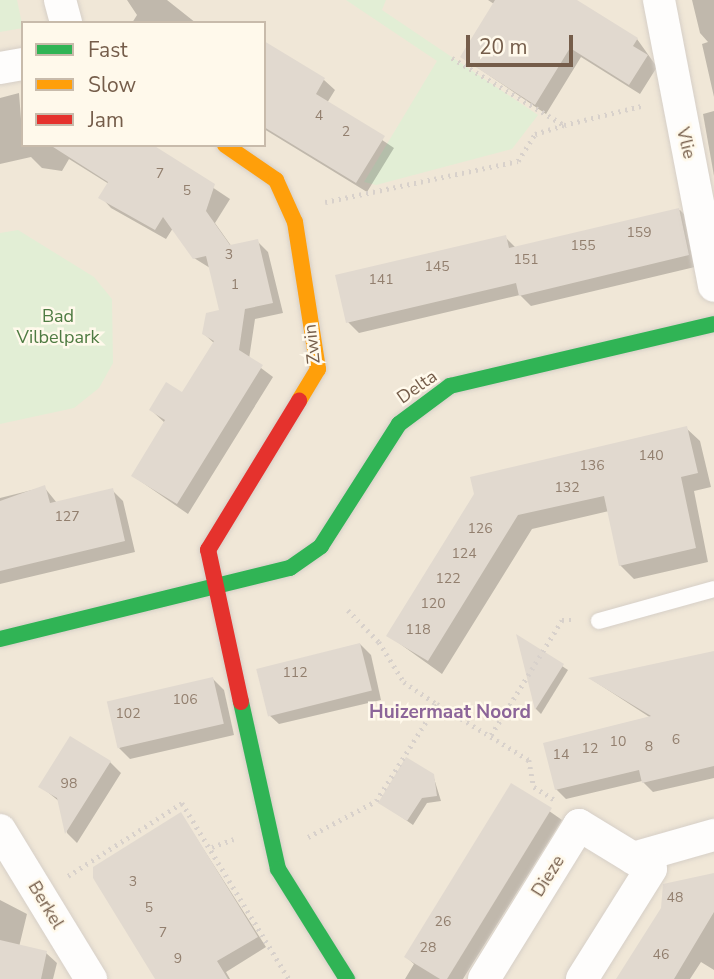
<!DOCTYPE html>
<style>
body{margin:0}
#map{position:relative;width:714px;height:979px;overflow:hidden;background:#f7f3ea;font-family:"Nunito Sans",sans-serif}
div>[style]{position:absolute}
.residential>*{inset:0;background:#f0e7d7}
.green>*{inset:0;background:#e2eed5}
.shadow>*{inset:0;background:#0003}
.building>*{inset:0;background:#e1d9cf;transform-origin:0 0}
.path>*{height:4.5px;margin-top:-2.25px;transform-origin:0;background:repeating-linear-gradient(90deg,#d8d1cb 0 2px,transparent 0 7px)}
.roads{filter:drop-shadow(0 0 2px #d6cfc7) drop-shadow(0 0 2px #d6cfc7)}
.lane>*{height:16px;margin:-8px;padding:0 8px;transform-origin:8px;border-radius:8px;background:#fefdfc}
.street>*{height:32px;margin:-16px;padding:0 16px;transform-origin:16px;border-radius:16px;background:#fefdfc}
.fast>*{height:16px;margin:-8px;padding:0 8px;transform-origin:8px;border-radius:8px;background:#30b455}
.slow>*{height:16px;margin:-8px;padding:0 8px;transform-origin:8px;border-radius:8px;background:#ff9f0a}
.jam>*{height:16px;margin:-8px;padding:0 8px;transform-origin:8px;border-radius:8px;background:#e5322d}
span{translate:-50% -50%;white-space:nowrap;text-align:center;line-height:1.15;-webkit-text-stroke:5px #fff9eb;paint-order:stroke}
.number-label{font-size:14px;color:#927f6e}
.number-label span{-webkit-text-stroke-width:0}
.street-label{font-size:18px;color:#755d4a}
.park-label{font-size:18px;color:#4e7b42}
.neighbourhood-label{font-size:19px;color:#8c6599;font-weight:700}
.legend{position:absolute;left:21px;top:21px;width:245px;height:126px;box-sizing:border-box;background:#fff9eb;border:2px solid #c8bbab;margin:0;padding:9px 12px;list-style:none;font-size:21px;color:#755d4a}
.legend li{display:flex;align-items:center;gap:14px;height:35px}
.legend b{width:35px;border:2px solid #c8bbab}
.scale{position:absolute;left:466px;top:35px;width:107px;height:32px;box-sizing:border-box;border:4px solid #755d4a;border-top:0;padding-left:9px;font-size:21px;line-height:24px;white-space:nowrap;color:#755d4a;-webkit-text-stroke:5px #fff9eb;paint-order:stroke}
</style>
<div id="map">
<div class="residential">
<i style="clip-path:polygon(evenodd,0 0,714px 0,714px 979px,0 979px,0 0,23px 23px,264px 23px,264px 145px,23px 145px,23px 23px)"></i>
</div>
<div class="green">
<i style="clip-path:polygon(0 0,17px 0,23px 28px,0 32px)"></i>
<i style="clip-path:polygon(346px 0,386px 0,382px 10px,538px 115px,512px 149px,376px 185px,364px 182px,437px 61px)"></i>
<i style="clip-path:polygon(18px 230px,94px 277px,112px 299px,113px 363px,99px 388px,74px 408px,0 424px,0 233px)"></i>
</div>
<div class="shadow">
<i style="clip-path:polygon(127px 0,167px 0,196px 23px,132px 23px,137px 15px)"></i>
<i style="clip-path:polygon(488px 0,572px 0,637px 39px,657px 67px,640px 94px,581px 57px,546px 114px,462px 57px,494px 4px)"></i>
<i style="clip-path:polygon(692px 0,714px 0,714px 97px,702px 44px,708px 42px,700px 33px)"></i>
<i style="clip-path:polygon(264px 42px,324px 80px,335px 90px,327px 103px,394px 148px,367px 192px,264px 129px)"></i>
<i style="clip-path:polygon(19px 93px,23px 145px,149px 145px,230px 199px,215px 223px,232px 247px,257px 241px,268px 252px,283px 313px,255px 319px,249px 359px,273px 377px,188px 514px,133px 476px,165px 423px,151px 410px,183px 395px,215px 344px,204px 334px,221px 312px,210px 268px,194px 258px,173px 228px,166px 239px,111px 208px,101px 197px,109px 184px,69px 159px,62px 171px,42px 168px,31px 157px,0 164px,0 98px)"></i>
<i style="clip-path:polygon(714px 111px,714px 176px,703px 114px)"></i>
<i style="clip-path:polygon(680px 210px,690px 220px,699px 266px,531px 306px,520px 295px,359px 333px,348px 322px,505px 237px,516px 248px)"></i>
<i style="clip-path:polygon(686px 428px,700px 441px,711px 487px,694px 491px,708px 562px,634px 579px,620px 565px,609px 511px,532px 529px,442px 674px,389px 636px,476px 494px)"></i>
<i style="clip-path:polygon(44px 487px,57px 503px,112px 490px,123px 501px,135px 552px,0 584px,0 498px)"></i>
<i style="clip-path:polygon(519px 638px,568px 670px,541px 714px,536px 709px)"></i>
<i style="clip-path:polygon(360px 644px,371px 655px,381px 700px,279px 724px,268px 714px)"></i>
<i style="clip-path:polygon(714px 657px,714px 778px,653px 792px,642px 781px,566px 799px,556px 789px,651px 718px,591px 679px)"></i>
<i style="clip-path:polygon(213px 679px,224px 690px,234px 735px,130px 759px,119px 748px)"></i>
<i style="clip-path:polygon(110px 762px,121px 773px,77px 843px,67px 833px,60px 802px,40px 786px)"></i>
<i style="clip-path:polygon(433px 775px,441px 801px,427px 803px,413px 825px,380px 802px)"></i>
<i style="clip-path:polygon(512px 785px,562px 820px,463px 979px,405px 979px,414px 964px,406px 957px)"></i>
<i style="clip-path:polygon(181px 814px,266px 947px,226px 972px,230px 979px,157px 979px)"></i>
<i style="clip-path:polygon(714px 874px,714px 970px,701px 962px,690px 979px,619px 979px)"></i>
<i style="clip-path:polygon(0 900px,27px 914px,19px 947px,46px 953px,57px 963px,53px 979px,0 979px)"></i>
</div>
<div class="building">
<i style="clip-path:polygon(495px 0,577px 0,638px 38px,633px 46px,648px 55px,629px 85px,570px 48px,535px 105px,460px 57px)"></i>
<i style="clip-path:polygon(264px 41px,325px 78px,316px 94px,385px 136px,356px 183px,264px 127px)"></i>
<i style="clip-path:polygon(50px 145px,153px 145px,215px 184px,206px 211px,230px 245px,258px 239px,273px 303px,245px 309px,239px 350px,263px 365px,177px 504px,131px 476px,165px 420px,149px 410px,158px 395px,166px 382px,182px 392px,214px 341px,202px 334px,206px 313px,219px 310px,206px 256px,193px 259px,163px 217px,155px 230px,98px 198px,108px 182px)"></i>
<i style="clip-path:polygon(679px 208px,689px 255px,519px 296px,516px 283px,346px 323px,335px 275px,506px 235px,509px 248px)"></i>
<i style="clip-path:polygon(687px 426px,698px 473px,681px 477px,696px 548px,619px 566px,604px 496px,518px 515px,428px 661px,386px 636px,474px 494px,470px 477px)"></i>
<i style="clip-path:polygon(45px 485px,50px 503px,113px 488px,125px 541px,0 571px,0 501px)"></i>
<i style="clip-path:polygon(516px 634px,564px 664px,535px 710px)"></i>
<i style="left:360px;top:643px;width:49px;height:107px;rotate:76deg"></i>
<i style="clip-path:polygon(714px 651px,714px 766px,642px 783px,639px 770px,555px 790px,543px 743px,651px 716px,588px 678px)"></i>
<i style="left:213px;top:677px;width:48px;height:109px;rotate:77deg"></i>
<i style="clip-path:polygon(70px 736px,111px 761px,65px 834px,57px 798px,38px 787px)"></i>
<i style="clip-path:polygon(406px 757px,434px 774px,437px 796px,422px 798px,407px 821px,378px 803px)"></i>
<i style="clip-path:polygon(511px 783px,552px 808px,447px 979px,440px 979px,404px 957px)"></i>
<i style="clip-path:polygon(181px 812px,258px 937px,217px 961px,228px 979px,155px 979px,93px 878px,93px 867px)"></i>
<i style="clip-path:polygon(714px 873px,714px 912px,674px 979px,616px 979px,661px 908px,663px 884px)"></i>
<i style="clip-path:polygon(0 940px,47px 951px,41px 979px,0 979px)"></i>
</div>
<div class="path">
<i style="left:452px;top:58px;width:131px;rotate:30.9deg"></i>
<i style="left:564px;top:125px;width:83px;rotate:-13.9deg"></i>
<i style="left:325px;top:202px;width:197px;rotate:-12deg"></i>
<i style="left:518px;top:161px;width:32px;rotate:-58deg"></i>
<i style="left:535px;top:134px;width:30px;rotate:-17deg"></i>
<i style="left:348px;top:610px;width:45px;rotate:45.9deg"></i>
<i style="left:379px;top:642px;width:47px;rotate:58deg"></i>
<i style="left:404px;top:682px;width:40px;rotate:34deg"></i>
<i style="left:491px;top:735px;width:135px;rotate:-58.3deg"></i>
<i style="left:562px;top:620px;width:14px"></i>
<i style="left:308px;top:837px;width:77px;rotate:-27.9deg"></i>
<i style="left:376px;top:801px;width:115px;rotate:-57.8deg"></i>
<i style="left:437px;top:704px;width:108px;rotate:31.3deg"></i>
<i style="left:529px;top:760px;width:27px;rotate:80deg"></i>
<i style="left:534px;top:787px;width:26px;rotate:32deg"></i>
<i style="left:212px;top:847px;width:23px;rotate:-20deg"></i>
<i style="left:68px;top:876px;width:135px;rotate:-32.6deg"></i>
<i style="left:182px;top:803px;width:206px;rotate:58.7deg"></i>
</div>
<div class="roads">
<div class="lane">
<i style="left:599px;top:621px;width:119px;rotate:-15.5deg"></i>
</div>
<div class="street">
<i style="left:60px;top:0;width:24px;rotate:75deg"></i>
<i style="left:659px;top:0;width:291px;rotate:79.1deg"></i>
<i style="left:0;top:68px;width:23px;rotate:-10deg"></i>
<i style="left:0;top:830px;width:175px;rotate:58.6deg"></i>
<i style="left:633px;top:858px;width:84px;rotate:-15.9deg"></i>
<i style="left:484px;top:979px;width:181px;rotate:-58.3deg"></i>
<i style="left:579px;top:825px;width:84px;rotate:31.4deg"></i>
<i style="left:651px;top:869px;width:130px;rotate:122.1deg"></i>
</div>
<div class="fast">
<i style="left:0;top:639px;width:299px;rotate:-13.8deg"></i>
<i style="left:290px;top:568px;width:38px;rotate:-35deg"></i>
<i style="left:321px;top:546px;width:145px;rotate:-57.4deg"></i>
<i style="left:399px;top:424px;width:64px;rotate:-36.7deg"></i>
<i style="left:450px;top:386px;width:271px;rotate:-13.2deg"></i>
<i style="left:241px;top:702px;width:171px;rotate:77.5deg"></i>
<i style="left:278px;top:869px;width:130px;rotate:57.9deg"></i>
</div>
<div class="slow">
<i style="left:225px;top:145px;width:62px;rotate:34.5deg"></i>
<i style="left:276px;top:180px;width:46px;rotate:65.7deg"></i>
<i style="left:295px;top:222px;width:149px;rotate:81.1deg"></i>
<i style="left:318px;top:369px;width:37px;rotate:121deg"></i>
</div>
<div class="jam">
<i style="left:241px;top:702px;width:156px;rotate:-102.2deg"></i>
<i style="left:208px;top:550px;width:175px;rotate:-58.6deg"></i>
</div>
</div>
<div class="number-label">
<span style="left:319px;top:116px">4</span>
<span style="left:346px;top:132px">2</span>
<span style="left:160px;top:174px">7</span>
<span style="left:187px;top:191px">5</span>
<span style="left:639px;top:233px">159</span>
<span style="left:583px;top:246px">155</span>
<span style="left:229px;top:255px">3</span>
<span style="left:526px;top:260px">151</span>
<span style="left:437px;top:267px">145</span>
<span style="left:381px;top:280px">141</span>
<span style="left:235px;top:285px">1</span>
<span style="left:651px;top:456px">140</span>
<span style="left:592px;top:466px">136</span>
<span style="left:567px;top:488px">132</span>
<span style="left:67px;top:517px">127</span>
<span style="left:480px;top:529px">126</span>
<span style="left:464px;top:554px">124</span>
<span style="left:448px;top:579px">122</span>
<span style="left:433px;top:604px">120</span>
<span style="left:418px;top:630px">118</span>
<span style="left:295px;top:673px">112</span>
<span style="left:185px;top:700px">106</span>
<span style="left:128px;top:714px">102</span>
<span style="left:676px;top:740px">6</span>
<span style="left:618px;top:742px">10</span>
<span style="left:649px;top:747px">8</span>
<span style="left:590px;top:749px">12</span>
<span style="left:561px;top:755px">14</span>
<span style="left:69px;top:784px">98</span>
<span style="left:133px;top:882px">3</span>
<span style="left:675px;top:898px">48</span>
<span style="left:149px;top:908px">5</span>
<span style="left:443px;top:922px">26</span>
<span style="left:163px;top:933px">7</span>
<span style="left:428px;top:948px">28</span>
<span style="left:661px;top:955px">46</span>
<span style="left:178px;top:959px">9</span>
</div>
<div class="street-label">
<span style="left:686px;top:143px;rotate:76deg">Vlie</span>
<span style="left:312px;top:344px;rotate:-96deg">Zwin</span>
<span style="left:417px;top:387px;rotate:-35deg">Delta</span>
<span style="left:548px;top:876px;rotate:-58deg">Dieze</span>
<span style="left:46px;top:905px;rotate:59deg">Berkel</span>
</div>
<div class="park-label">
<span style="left:58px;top:327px">Bad<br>Vilbelpark</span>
</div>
<div class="neighbourhood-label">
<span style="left:450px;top:713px">Huizermaat Noord</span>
</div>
<ul class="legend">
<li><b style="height:9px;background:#30b455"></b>Fast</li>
<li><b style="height:9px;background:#ff9f0a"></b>Slow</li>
<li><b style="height:9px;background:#e5322d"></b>Jam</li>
</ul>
<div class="scale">20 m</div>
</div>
